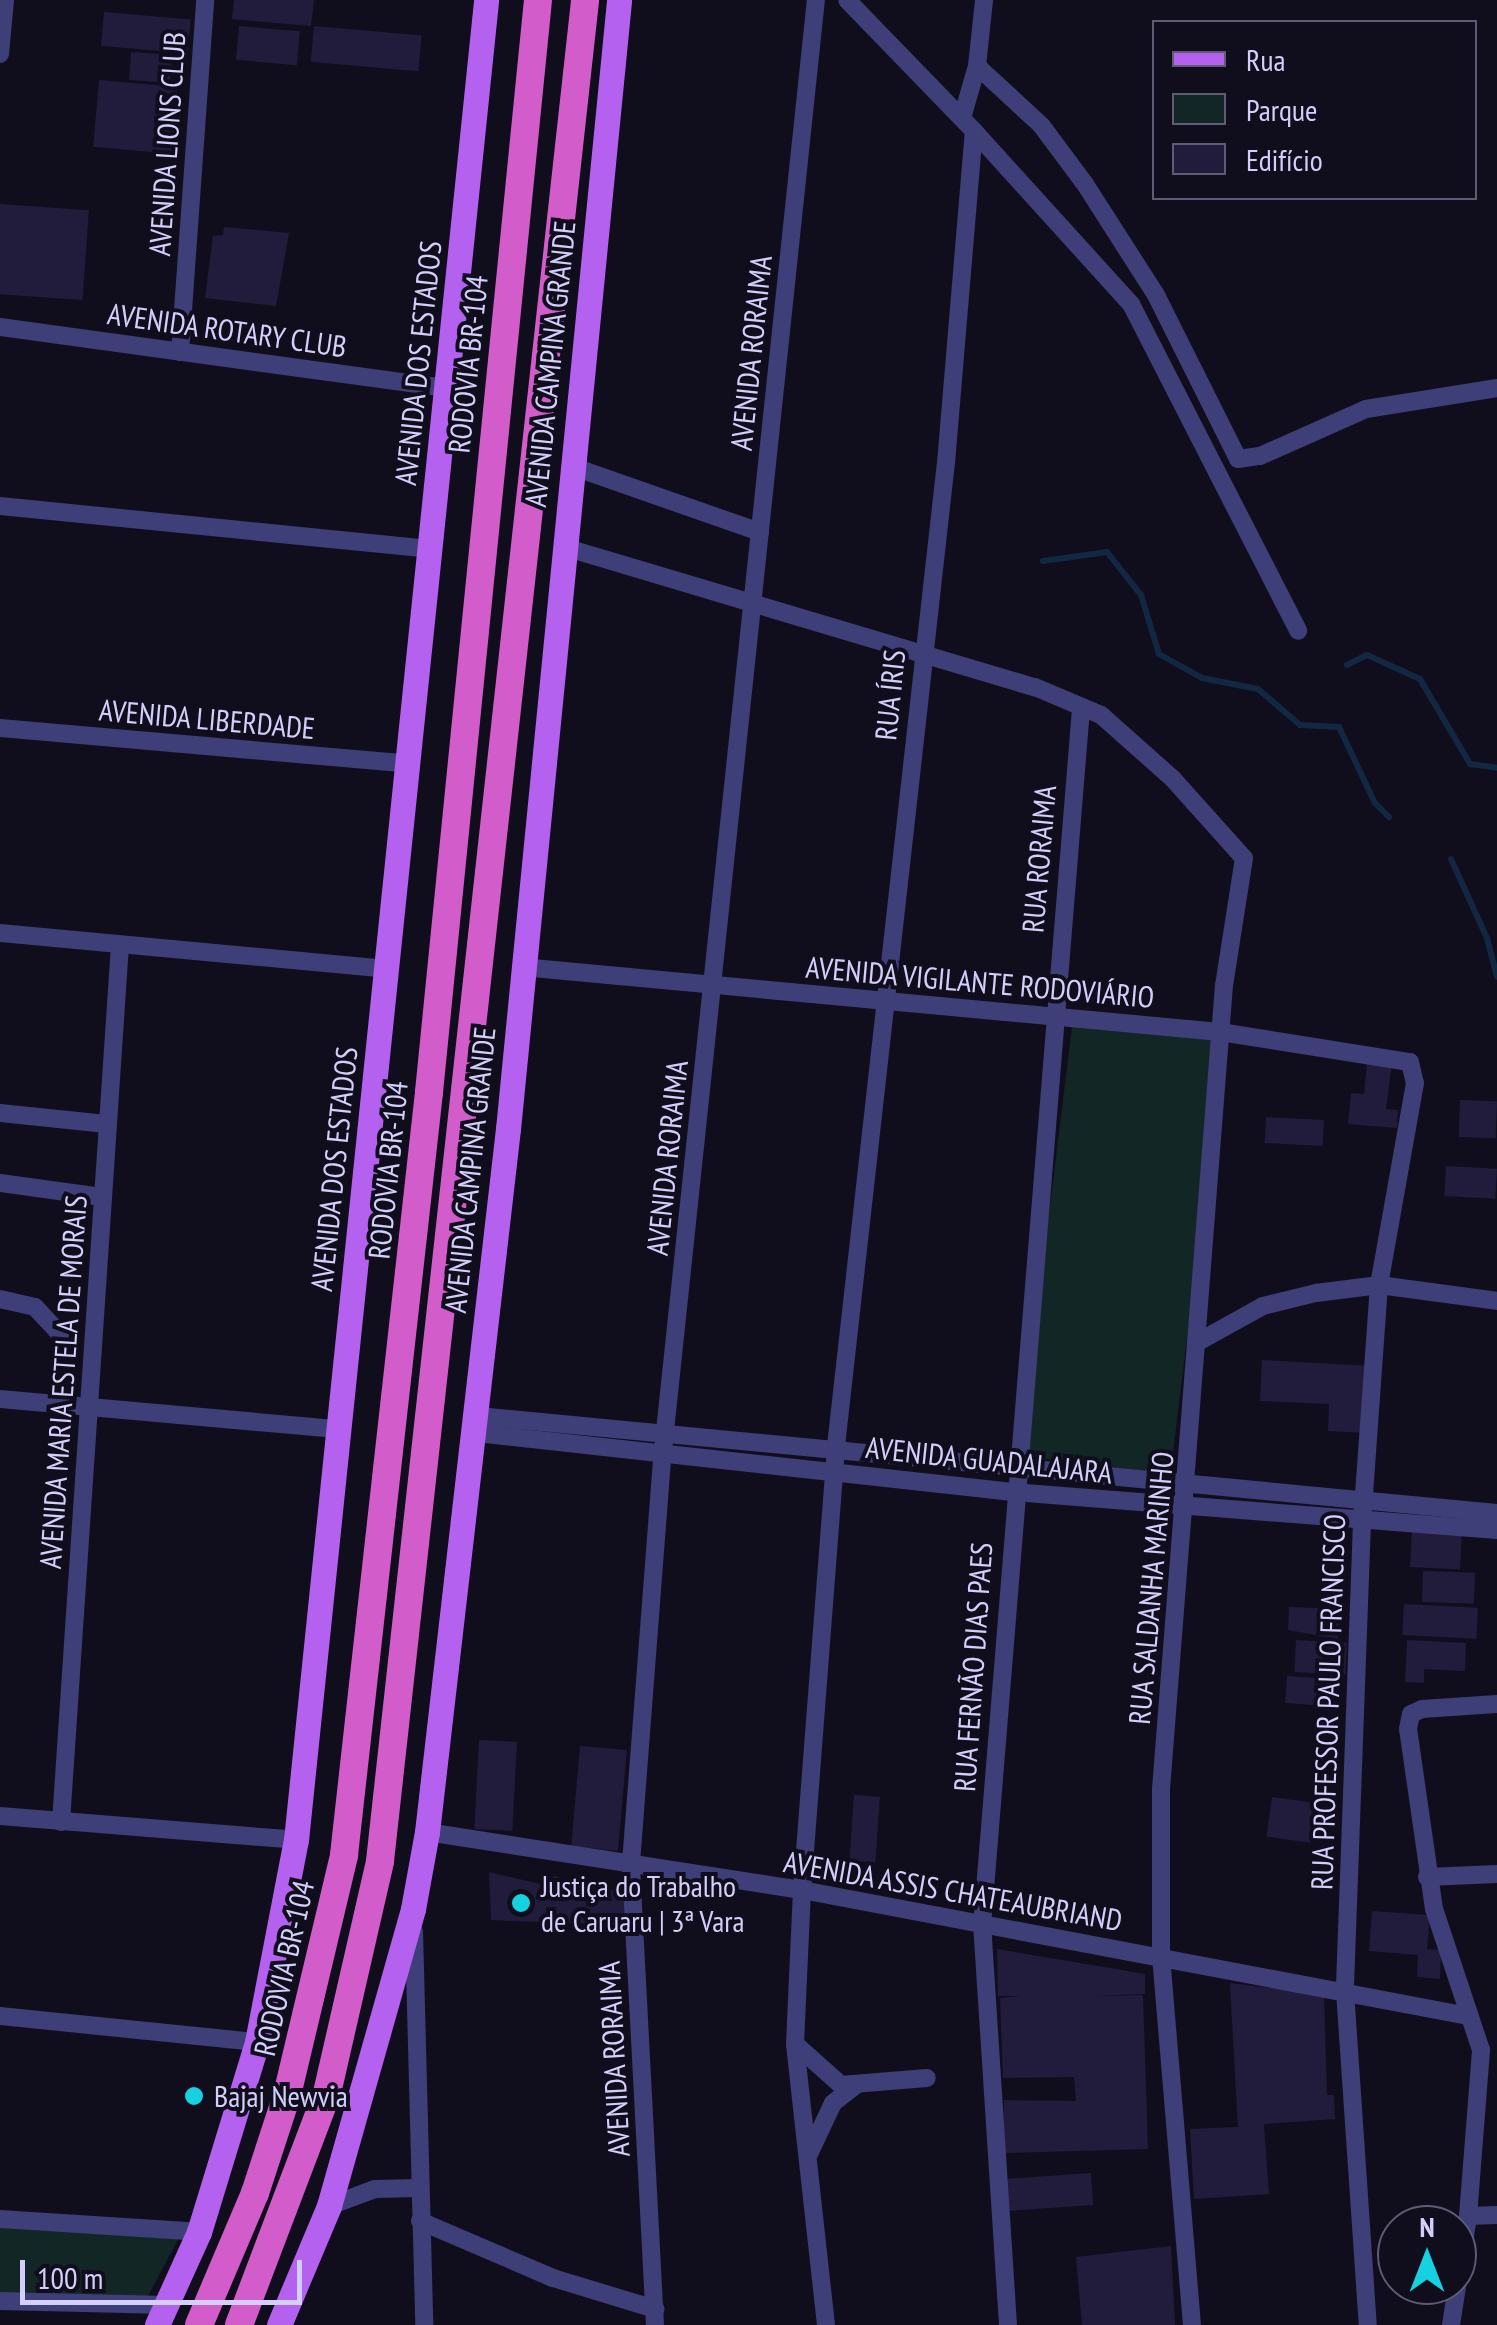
<!DOCTYPE html>
<meta charset="utf-8">
<style>
body{margin:0}
#map{position:relative;width:1497px;height:2325px;overflow:hidden;background:#100e1d;font-family:"PT Sans Narrow",sans-serif}
div>[style]{position:absolute}
.green>*{inset:0;background:#122725;transform-origin:0 0}
.stream>*{height:6px;margin:-3px;padding:0 3px;transform-origin:3px;border-radius:3px;background:#122742}
.building>*{inset:0;background:#211c3c;transform-origin:0 0}
.minor>*{height:18px;margin:-9px;padding:0 9px;transform-origin:9px;border-radius:9px;background:#3e3e78}
.primary>*{height:25px;margin:-12.5px;padding:0 12.5px;transform-origin:12.5px;border-radius:12.5px;background:#b561ef}
.trunk>*{height:28px;margin:-14px;padding:0 14px;transform-origin:14px;border-radius:14px;background:#d25cca}
.dots>*{width:28px;height:28px;translate:-50% -50%;box-sizing:border-box;border:5px solid #100e1d;border-radius:50%}
span{translate:-50% -50%;white-space:nowrap;text-align:center;line-height:1.15;-webkit-text-stroke:8px #100e1d;paint-order:stroke}
.street-label{font-size:30px;color:#d3cffa}
.poi-label{font-size:30px;color:#d3cffa}
.left{translate:0 -50%;text-align:left}
.legend{position:absolute;left:1152px;top:20px;width:325px;height:180px;box-sizing:border-box;background:#100e1d;border:2px solid #5e5b75;margin:0;padding:12px 18px;list-style:none;font-size:30px;color:#d3cffa}
.legend li{display:flex;align-items:center;gap:20px;height:50px}
.legend b{width:50px;border:2px solid #5e5b75}
.north{position:absolute;left:1377px;top:2205px;width:100px;height:100px;box-sizing:border-box;background:#100e1d;border:2px solid #5e5b75;border-radius:50%;rotate:0deg;font-size:28px;font-weight:700;line-height:40px;text-align:center;color:#d3cffa}
.north::after{content:'';display:block;margin:auto;width:35px;height:45px;background:#16d2df;clip-path:polygon(50% 0,100% 100%,50% 72%,0 100%)}
.scale{position:absolute;left:20px;top:2260px;width:282px;height:45px;box-sizing:border-box;border:5px solid #d3cffa;border-top:0;padding-left:12px;font-size:30px;line-height:35px;white-space:nowrap;color:#d3cffa;-webkit-text-stroke:8px #100e1d;paint-order:stroke}
</style>
<div id="map">
<div class="green">
<i style="left:1073px;top:1019px;width:152px;height:440px;rotate:7deg"></i>
<i style="clip-path:polygon(0 2218px,182px 2232px,148px 2296px,0 2294px)"></i>
</div>
<div class="stream">
<i style="left:1043px;top:561px;width:65px;rotate:-8deg"></i>
<i style="left:1107px;top:552px;width:55px;rotate:51.7deg"></i>
<i style="left:1141px;top:595px;width:62px;rotate:73deg"></i>
<i style="left:1159px;top:654px;width:49px;rotate:29.2deg"></i>
<i style="left:1202px;top:678px;width:57px;rotate:11.1deg"></i>
<i style="left:1258px;top:689px;width:55px;rotate:40.6deg"></i>
<i style="left:1300px;top:725px;width:39px;rotate:3deg"></i>
<i style="left:1339px;top:727px;width:84px;rotate:64.7deg"></i>
<i style="left:1375px;top:803px;width:20px;rotate:45deg"></i>
<i style="left:1347px;top:665px;width:22px;rotate:-27deg"></i>
<i style="left:1367px;top:655px;width:58px;rotate:24.4deg"></i>
<i style="left:1420px;top:679px;width:99px;rotate:59.5deg"></i>
<i style="left:1470px;top:764px;width:27px;rotate:8deg"></i>
<i style="left:1451px;top:859px;width:87px;rotate:65.5deg"></i>
<i style="left:1487px;top:938px;width:40px;rotate:75.6deg"></i>
</div>
<div class="building">
<i style="clip-path:polygon(234px 0,314px 0,311px 26px,232px 19px)"></i>
<i style="left:104px;top:12px;width:87px;height:34px;rotate:5deg"></i>
<i style="left:239px;top:26px;width:61px;height:34px;rotate:5deg"></i>
<i style="left:314px;top:26px;width:108px;height:36px;rotate:5deg"></i>
<i style="left:131px;top:52px;width:41px;height:28px;rotate:4deg"></i>
<i style="left:99px;top:80px;width:79px;height:67px;rotate:5deg"></i>
<i style="left:0;top:204px;width:89px;height:90px;rotate:4deg"></i>
<i style="clip-path:polygon(224px 227px,289px 233px,276px 306px,205px 298px,213px 236px,223px 235px)"></i>
<i style="clip-path:polygon(1368px 1053px,1393px 1055px,1386px 1109px,1398px 1110px,1397px 1128px,1348px 1124px,1351px 1093px,1364px 1094px)"></i>
<i style="left:1460px;top:1100px;width:37px;height:37px;rotate:2deg"></i>
<i style="left:1266px;top:1117px;width:58px;height:26px;rotate:3deg"></i>
<i style="left:1446px;top:1166px;width:51px;height:30px;rotate:3deg"></i>
<i style="clip-path:polygon(1262px 1360px,1371px 1366px,1368px 1433px,1328px 1431px,1329px 1404px,1260px 1401px)"></i>
<i style="left:1412px;top:1530px;width:50px;height:37px;rotate:3deg"></i>
<i style="left:1423px;top:1571px;width:52px;height:31px;rotate:2deg"></i>
<i style="left:1404px;top:1604px;width:74px;height:31px;rotate:3deg"></i>
<i style="clip-path:polygon(1289px 1607px,1339px 1609px,1338px 1639px,1288px 1630px)"></i>
<i style="left:1296px;top:1640px;width:51px;height:32px;rotate:3deg"></i>
<i style="clip-path:polygon(1407px 1640px,1466px 1643px,1465px 1671px,1424px 1669px,1424px 1683px,1405px 1682px)"></i>
<i style="left:1287px;top:1676px;width:47px;height:27px;rotate:4deg"></i>
<i style="left:479px;top:1740px;width:38px;height:89px;rotate:3deg"></i>
<i style="left:580px;top:1746px;width:47px;height:101px;rotate:5deg"></i>
<i style="left:854px;top:1795px;width:26px;height:66px;rotate:4deg"></i>
<i style="left:1272px;top:1797px;width:44px;height:40px;rotate:8deg"></i>
<i style="clip-path:polygon(489px 1872px,553px 1887px,553px 1876px,626px 1893px,623px 1925px,491px 1920px)"></i>
<i style="clip-path:polygon(1372px 1911px,1430px 1915px,1427px 1949px,1441px 1950px,1440px 1979px,1417px 1977px,1418px 1955px,1369px 1951px)"></i>
<i style="clip-path:polygon(997px 1949px,1145px 1974px,1145px 1994px,1088px 1996px,1143px 1995px,1148px 2149px,1004px 2153px,1004px 2100px,1076px 2101px,1074px 2077px,1003px 2078px,1000px 1998px,1022px 1996px,998px 1996px)"></i>
<i style="clip-path:polygon(1230px 1983px,1324px 1995px,1327px 2095px,1334px 2095px,1335px 2119px,1264px 2124px,1269px 2194px,1194px 2199px,1190px 2129px,1238px 2127px)"></i>
<i style="left:1091px;top:2173px;width:32px;height:86px;rotate:86deg"></i>
<i style="clip-path:polygon(1171px 2246px,1175px 2325px,1082px 2325px,1076px 2257px)"></i>
</div>
<div class="minor">
<i style="left:0;top:54px;width:54px;rotate:-84.7deg"></i>
<i style="left:977px;top:66px;width:87px;rotate:42.7deg"></i>
<i style="left:1041px;top:125px;width:74px;rotate:53.3deg"></i>
<i style="left:1085px;top:184px;width:132px;rotate:57.4deg"></i>
<i style="left:1156px;top:295px;width:183px;rotate:63.4deg"></i>
<i style="left:1238px;top:459px;width:22px;rotate:-8deg"></i>
<i style="left:1260px;top:456px;width:116px;rotate:-23.9deg"></i>
<i style="left:1366px;top:409px;width:133px;rotate:-9.1deg"></i>
<i style="left:962px;top:118px;width:54px;rotate:-73.9deg"></i>
<i style="left:977px;top:66px;width:66px;rotate:-83.9deg"></i>
<i style="left:974px;top:131px;width:234px;rotate:47.8deg"></i>
<i style="left:1131px;top:304px;width:367px;rotate:62.9deg"></i>
<i style="left:0;top:327px;width:451px;rotate:7.8deg"></i>
<i style="left:180px;top:352px;width:353px;rotate:-85.9deg"></i>
<i style="left:574px;top:467px;width:197px;rotate:19.3deg"></i>
<i style="left:0;top:506px;width:434px;rotate:5.7deg"></i>
<i style="left:564px;top:547px;width:491px;rotate:16.6deg"></i>
<i style="left:1035px;top:687px;width:72px;rotate:23deg"></i>
<i style="left:1101px;top:715px;width:96px;rotate:41.6deg"></i>
<i style="left:1173px;top:779px;width:106px;rotate:48.1deg"></i>
<i style="left:1244px;top:858px;width:129px;rotate:98.9deg"></i>
<i style="left:1224px;top:985px;width:806px;rotate:94.48deg"></i>
<i style="left:1161px;top:1789px;width:167px;rotate:90deg"></i>
<i style="left:1161px;top:1956px;width:370px;rotate:85.2deg"></i>
<i style="left:0;top:728px;width:411px;rotate:5deg"></i>
<i style="left:0;top:933px;width:391px;rotate:5.3deg"></i>
<i style="left:522px;top:967px;width:701px;rotate:5.32deg"></i>
<i style="left:1220px;top:1032px;width:192px;rotate:9deg"></i>
<i style="left:1410px;top:1062px;width:22px;rotate:77deg"></i>
<i style="left:1415px;top:1083px;width:205px;rotate:100.1deg"></i>
<i style="left:1379px;top:1285px;width:238px;rotate:94.1deg"></i>
<i style="left:1362px;top:1522px;width:469px;rotate:92.1deg"></i>
<i style="left:1345px;top:1991px;width:335px;rotate:86.1deg"></i>
<i style="left:0;top:1113px;width:107px;rotate:5.9deg"></i>
<i style="left:0;top:1183px;width:103px;rotate:7.8deg"></i>
<i style="left:0;top:1299px;width:36px;rotate:13deg"></i>
<i style="left:35px;top:1307px;width:37px;rotate:47deg"></i>
<i style="left:1198px;top:1342px;width:74px;rotate:-29deg"></i>
<i style="left:1263px;top:1306px;width:55px;rotate:-13.8deg"></i>
<i style="left:1316px;top:1293px;width:64px;rotate:-7.2deg"></i>
<i style="left:1379px;top:1285px;width:119px;rotate:7.7deg"></i>
<i style="left:0;top:1399px;width:339px;rotate:5.1deg"></i>
<i style="left:478px;top:1416px;width:1024px;rotate:5.44deg"></i>
<i style="left:476px;top:1433px;width:540px;rotate:6.27deg"></i>
<i style="left:1013px;top:1492px;width:485px;rotate:4.5deg"></i>
<i style="left:0;top:1816px;width:297px;rotate:4.6deg"></i>
<i style="left:61px;top:1822px;width:879px;rotate:-86.15deg"></i>
<i style="left:427px;top:1832px;width:379px;rotate:8.8deg"></i>
<i style="left:802px;top:1890px;width:678px;rotate:10.71deg"></i>
<i style="left:1427px;top:1877px;width:70px;rotate:-2.5deg"></i>
<i style="left:414px;top:1931px;width:394px;rotate:88.5deg"></i>
<i style="left:0;top:2016px;width:258px;rotate:5.8deg"></i>
<i style="left:795px;top:2044px;width:62px;rotate:41.7deg"></i>
<i style="left:841px;top:2085px;width:86px;rotate:-4.7deg"></i>
<i style="left:809px;top:2154px;width:56px;rotate:-64.8deg"></i>
<i style="left:833px;top:2103px;width:28px;rotate:-38deg"></i>
<i style="left:329px;top:2206px;width:49px;rotate:-20.3deg"></i>
<i style="left:375px;top:2189px;width:44px;rotate:-1.3deg"></i>
<i style="left:1468px;top:2216px;width:29px;rotate:-2deg"></i>
<i style="left:0;top:2219px;width:199px;rotate:3.7deg"></i>
<i style="left:420px;top:2221px;width:145px;rotate:23.2deg"></i>
<i style="left:553px;top:2278px;width:107px;rotate:16.9deg"></i>
<i style="left:0;top:2301px;width:167px;rotate:1.4deg"></i>
<i style="left:655px;top:2325px;width:463px;rotate:-93deg"></i>
<i style="left:631px;top:1863px;width:414px;rotate:-85.6deg"></i>
<i style="left:663px;top:1450px;width:1458px;rotate:-83.98deg"></i>
<i style="left:826px;top:2325px;width:283px;rotate:-96.3deg"></i>
<i style="left:795px;top:2044px;width:154px;rotate:-87.4deg"></i>
<i style="left:802px;top:1890px;width:445px;rotate:-85.6deg"></i>
<i style="left:836px;top:1446px;width:989px;rotate:-83.62deg"></i>
<i style="left:946px;top:463px;width:333px;rotate:-85.2deg"></i>
<i style="left:974px;top:131px;width:182px;rotate:-134.1deg"></i>
<i style="left:1008px;top:2325px;width:400px;rotate:-93.7deg"></i>
<i style="left:982px;top:1926px;width:1221px;rotate:-85.35deg"></i>
<i style="left:1451px;top:2325px;width:110px;rotate:-81.1deg"></i>
<i style="left:1468px;top:2216px;width:167px;rotate:-85.5deg"></i>
<i style="left:1481px;top:2050px;width:149px;rotate:-108.4deg"></i>
<i style="left:1434px;top:1909px;width:182px;rotate:-98.2deg"></i>
<i style="left:1408px;top:1729px;width:15px;rotate:-79deg"></i>
<i style="left:1411px;top:1714px;width:12px;rotate:-24deg"></i>
<i style="left:1422px;top:1709px;width:75px;rotate:-3.8deg"></i>
</div>
<div class="primary">
<i style="left:157px;top:2325px;width:102px;rotate:-65.7deg"></i>
<i style="left:199px;top:2232px;width:199px;rotate:-73deg"></i>
<i style="left:257px;top:2042px;width:206px;rotate:-79.1deg"></i>
<i style="left:296px;top:1840px;width:1850px;rotate:-84.1deg"></i>
<i style="left:279px;top:2325px;width:129px;rotate:-67.2deg"></i>
<i style="left:329px;top:2206px;width:309px;rotate:-74.2deg"></i>
<i style="left:413px;top:1909px;width:78px;rotate:-79.7deg"></i>
<i style="left:427px;top:1832px;width:708px;rotate:-83.43deg"></i>
<i style="left:508px;top:1129px;width:1134px;rotate:-84.38deg"></i>
</div>
<div class="trunk">
<i style="left:199px;top:2325px;width:143px;rotate:-67deg"></i>
<i style="left:255px;top:2193px;width:103px;rotate:-71.9deg"></i>
<i style="left:287px;top:2095px;width:247px;rotate:-76.6deg"></i>
<i style="left:344px;top:1855px;width:768px;rotate:-83.64deg"></i>
<i style="left:429px;top:1092px;width:1097px;rotate:-84.3deg"></i>
<i style="left:239px;top:2325px;width:248px;rotate:-69.2deg"></i>
<i style="left:327px;top:2093px;width:238px;rotate:-77.1deg"></i>
<i style="left:380px;top:1861px;width:1872px;rotate:-83.71deg"></i>
</div>
<div class="dots">
<i style="left:521px;top:1903px;background:#16d2df"></i>
<i style="left:194px;top:2096px;background:#16d2df"></i>
</div>
<div class="street-label">
<span style="left:167px;top:144px;rotate:-86deg">AVENIDA LIONS CLUB</span>
<span style="left:227px;top:330px;rotate:8deg">AVENIDA ROTARY CLUB</span>
<span style="left:751px;top:353px;rotate:-84deg">AVENIDA RORAIMA</span>
<span style="left:418px;top:363px;rotate:-84deg">AVENIDA DOS ESTADOS</span>
<span style="left:468px;top:364px;rotate:-84deg">RODOVIA BR-104</span>
<span style="left:550px;top:364px;rotate:-84deg">AVENIDA CAMPINA GRANDE</span>
<span style="left:890px;top:695px;rotate:-84deg">RUA ÍRIS</span>
<span style="left:207px;top:719px;rotate:5deg">AVENIDA LIBERDADE</span>
<span style="left:1039px;top:859px;rotate:-85deg">RUA RORAIMA</span>
<span style="left:980px;top:982px;rotate:5deg">AVENIDA VIGILANTE RODOVIÁRIO</span>
<span style="left:667px;top:1158px;rotate:-84deg">AVENIDA RORAIMA</span>
<span style="left:334px;top:1169px;rotate:-84deg">AVENIDA DOS ESTADOS</span>
<span style="left:388px;top:1170px;rotate:-84deg">RODOVIA BR-104</span>
<span style="left:470px;top:1170px;rotate:-84deg">AVENIDA CAMPINA GRANDE</span>
<span style="left:63px;top:1382px;rotate:-86deg">AVENIDA MARIA ESTELA DE MORAIS</span>
<span style="left:989px;top:1460px;rotate:6deg">AVENIDA GUADALAJARA</span>
<span style="left:1151px;top:1588px;rotate:-85deg">RUA SALDANHA MARINHO</span>
<span style="left:973px;top:1667px;rotate:-86deg">RUA FERNÃO DIAS PAES</span>
<span style="left:1328px;top:1702px;rotate:-88deg">RUA PROFESSOR PAULO FRANCISCO</span>
<span style="left:953px;top:1891px;rotate:10deg">AVENIDA ASSIS CHATEAUBRIAND</span>
<span style="left:284px;top:1968px;rotate:-77deg">RODOVIA BR-104</span>
<span style="left:614px;top:2059px;rotate:-93deg">AVENIDA RORAIMA</span>
</div>
<div class="poi-label">
<span class="left" style="left:541px;top:1903px">Justiça do Trabalho<br>de Caruaru | 3ª Vara</span>
<span class="left" style="left:214px;top:2096px">Bajaj Newvia</span>
</div>
<ul class="legend">
<li><b style="height:12px;background:#b561ef"></b>Rua</li>
<li><b style="height:28px;background:#122725"></b>Parque</li>
<li><b style="height:28px;background:#211c3c"></b>Edifício</li>
</ul>
<div class="north">N</div>
<div class="scale">100 m</div>
</div>
